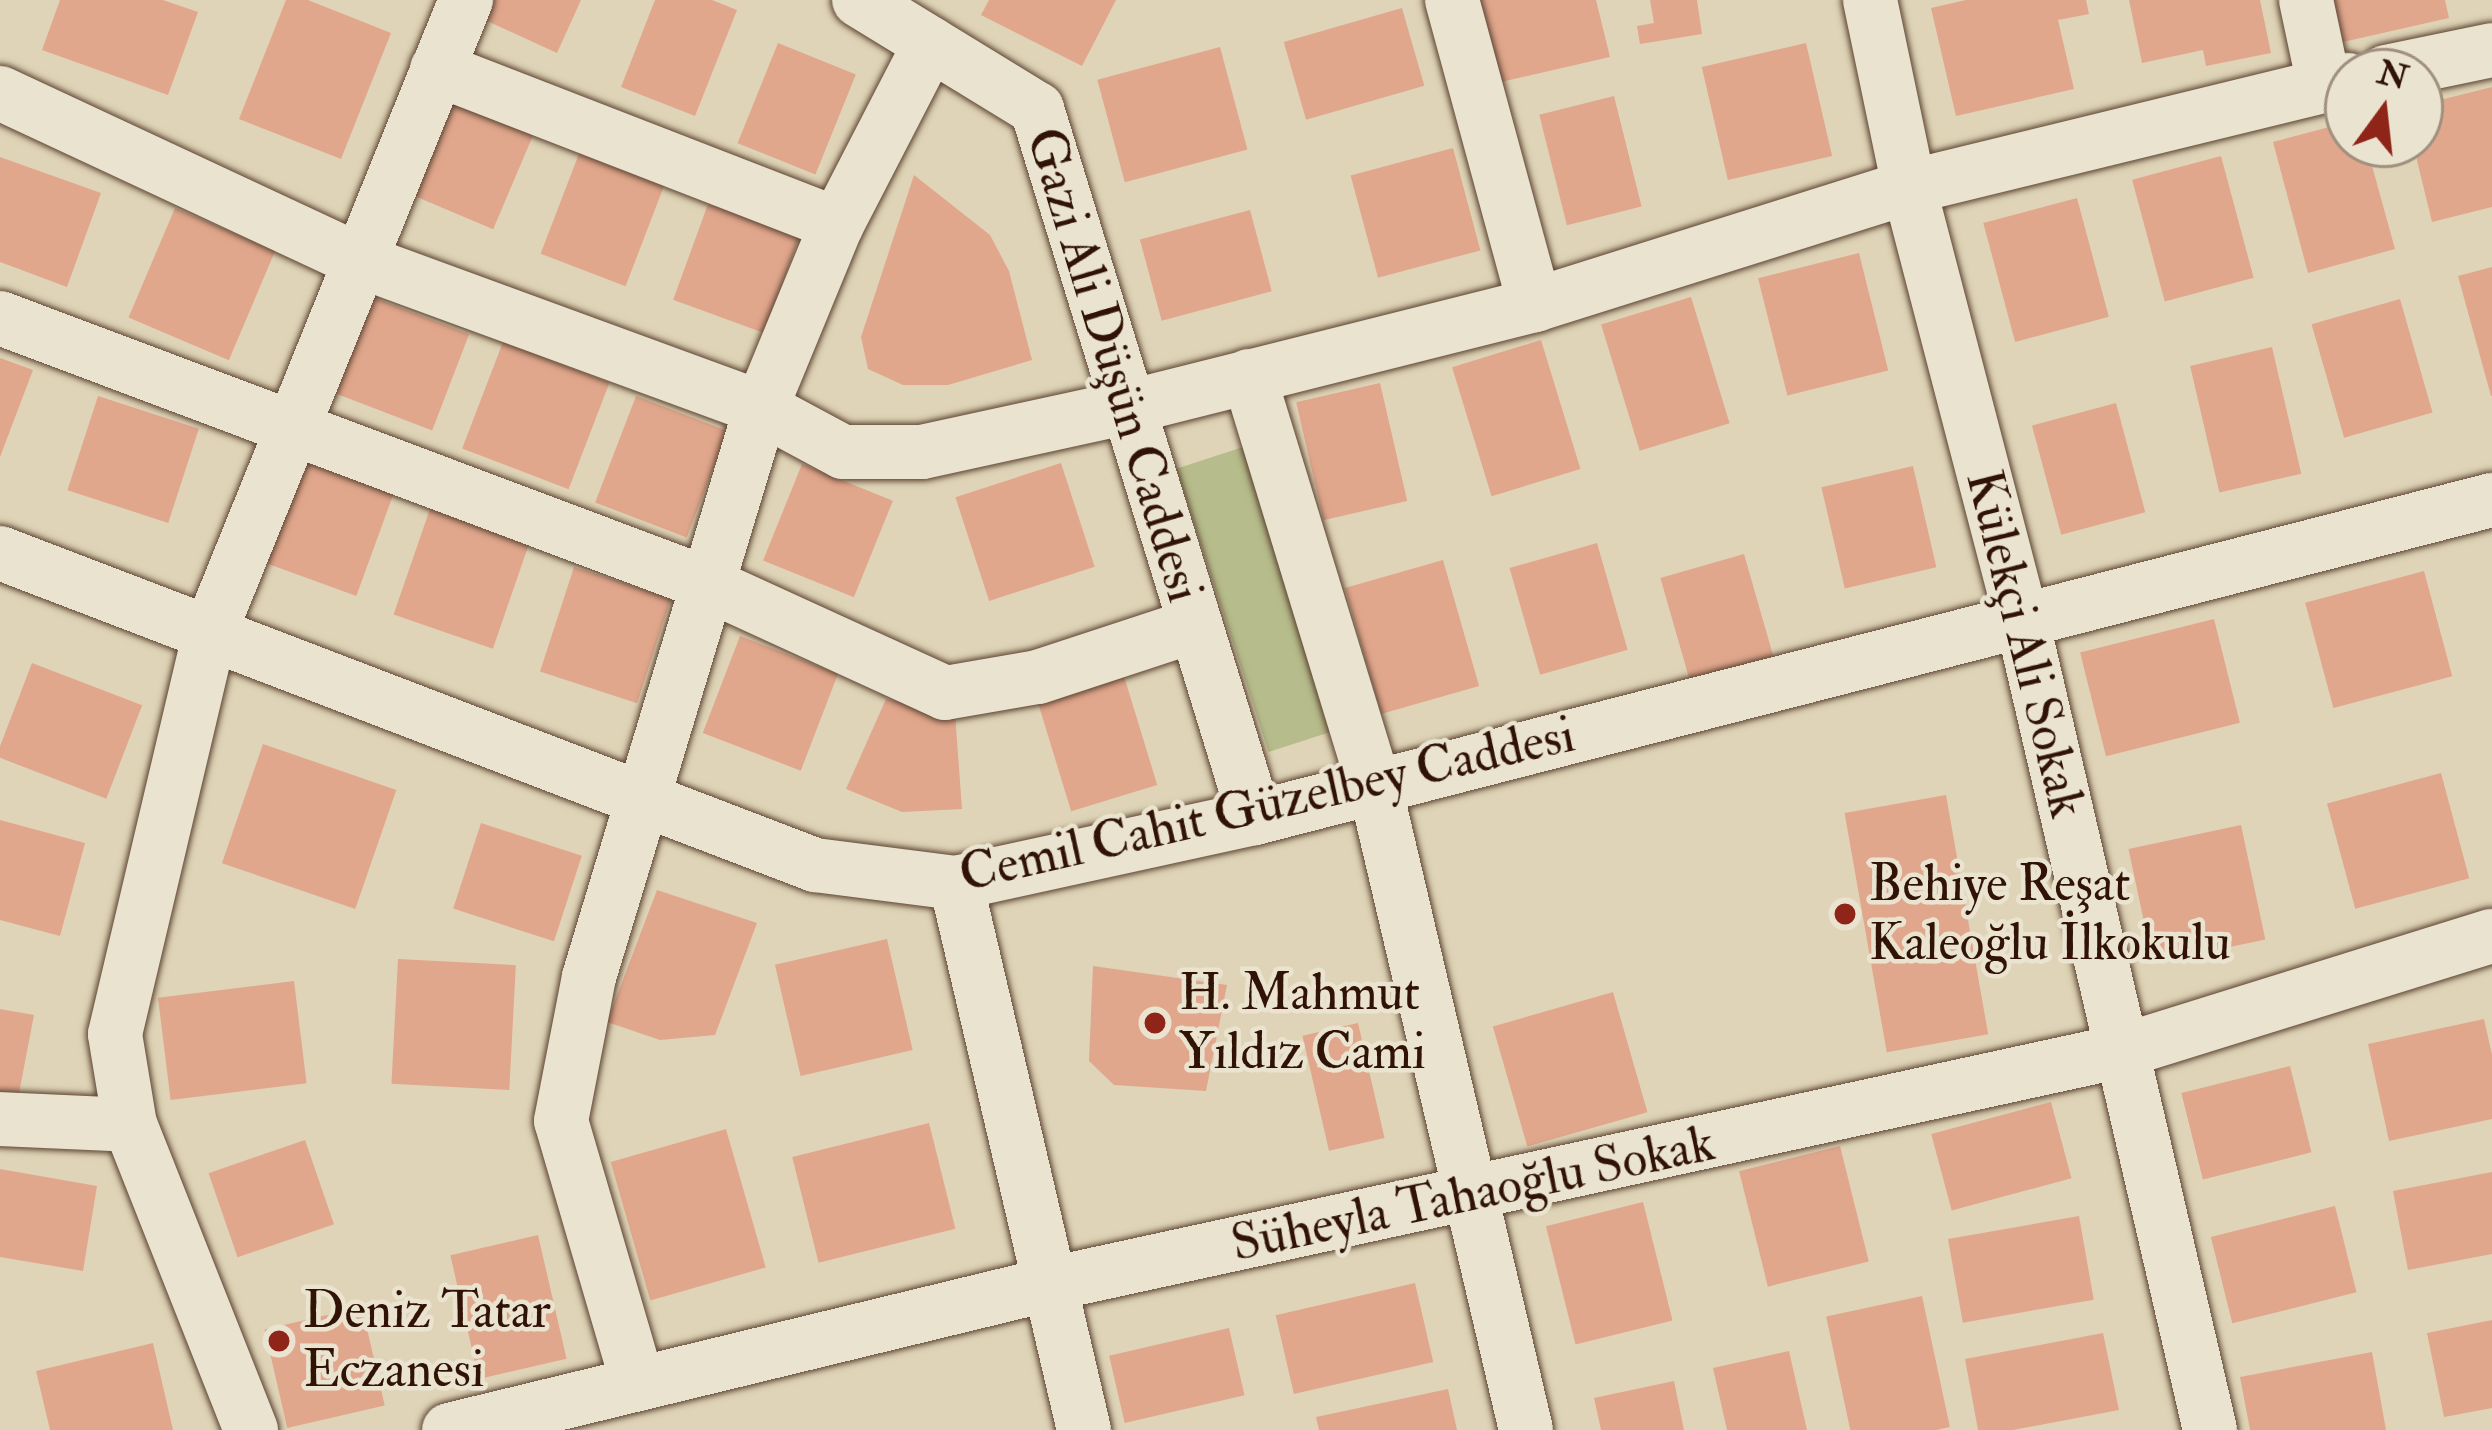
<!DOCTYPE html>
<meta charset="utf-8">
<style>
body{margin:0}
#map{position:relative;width:2492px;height:1430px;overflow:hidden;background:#dfd4b7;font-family:"IM FELL Double Pica",serif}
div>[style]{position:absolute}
.green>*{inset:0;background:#b6bc8b;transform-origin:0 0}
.building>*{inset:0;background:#e1a78d;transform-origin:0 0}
.roads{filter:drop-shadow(0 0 3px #5c4331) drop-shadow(0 0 3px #5c4331)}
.minor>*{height:54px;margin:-27px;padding:0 27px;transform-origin:27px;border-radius:27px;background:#eae3d0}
.dots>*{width:33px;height:33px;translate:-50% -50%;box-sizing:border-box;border:6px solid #eae3d0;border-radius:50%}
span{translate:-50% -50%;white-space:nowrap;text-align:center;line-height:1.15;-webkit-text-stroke:9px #eae3d0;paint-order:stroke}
.street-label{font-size:51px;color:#301304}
.poi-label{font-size:51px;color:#301304}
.left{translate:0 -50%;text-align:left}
.north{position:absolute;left:2324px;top:48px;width:120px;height:120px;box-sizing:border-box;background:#eae3d0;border:3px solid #a0907e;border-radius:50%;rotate:15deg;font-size:33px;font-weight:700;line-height:48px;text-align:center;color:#301304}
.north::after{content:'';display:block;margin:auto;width:42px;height:54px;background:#8f2418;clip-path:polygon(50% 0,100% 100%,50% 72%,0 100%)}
</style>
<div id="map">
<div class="green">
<i style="left:1243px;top:447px;width:298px;height:70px;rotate:72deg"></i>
</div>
<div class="building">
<i style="clip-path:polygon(60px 0,163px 0,198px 12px,168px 95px,42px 50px)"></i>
<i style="clip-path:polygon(286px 0,308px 0,391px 33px,341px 159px,239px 119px)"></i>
<i style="clip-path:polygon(494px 0,581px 0,557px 53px,485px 20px)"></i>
<i style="clip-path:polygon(655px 0,712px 0,737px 10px,695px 116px,621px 87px)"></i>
<i style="clip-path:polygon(989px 0,1116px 0,1082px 66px,981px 15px)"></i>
<i style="clip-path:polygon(1473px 0,1596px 0,1610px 57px,1492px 84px)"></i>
<i style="clip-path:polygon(1650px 0,1697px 0,1702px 34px,1640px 44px,1637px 26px,1654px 23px)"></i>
<i style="clip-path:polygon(1966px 0,2086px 0,2089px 14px,2058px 20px,2074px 89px,1956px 116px,1931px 8px)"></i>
<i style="clip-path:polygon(2129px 0,2260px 0,2271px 53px,2206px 66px,2203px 50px,2142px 63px)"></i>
<i style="clip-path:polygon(2333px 0,2445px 0,2449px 18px,2343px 42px)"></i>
<i style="left:1402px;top:8px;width:81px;height:123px;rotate:74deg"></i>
<i style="left:778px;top:43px;width:84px;height:108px;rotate:22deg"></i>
<i style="left:1806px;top:43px;width:116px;height:107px;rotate:77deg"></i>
<i style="left:1220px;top:47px;width:106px;height:127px;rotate:75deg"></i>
<i style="clip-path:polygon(2492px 87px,2492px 207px,2432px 222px,2413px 144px,2420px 144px,2420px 105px)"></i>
<i style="left:1614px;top:96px;width:114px;height:77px;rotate:76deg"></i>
<i style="left:452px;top:101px;width:88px;height:102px;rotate:23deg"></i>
<i style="clip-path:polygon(2348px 122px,2348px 144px,2366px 144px,2395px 249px,2308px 273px,2273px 142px)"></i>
<i style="left:1453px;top:148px;width:106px;height:106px;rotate:75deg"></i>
<i style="left:580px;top:151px;width:91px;height:110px;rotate:21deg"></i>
<i style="left:2221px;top:156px;width:126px;height:92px;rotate:75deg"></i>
<i style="clip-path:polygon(0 157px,101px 193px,67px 287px,0 262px)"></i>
<i style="clip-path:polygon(914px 175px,990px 235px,1009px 271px,1032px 360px,948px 385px,903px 385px,868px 369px,861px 337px)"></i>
<i style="left:2077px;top:198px;width:123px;height:97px;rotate:75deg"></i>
<i style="left:708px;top:204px;width:97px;height:102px;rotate:20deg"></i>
<i style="left:175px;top:208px;width:109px;height:119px;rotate:23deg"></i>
<i style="left:1250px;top:210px;width:84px;height:114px;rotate:75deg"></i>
<i style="left:1859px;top:253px;width:121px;height:104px;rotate:76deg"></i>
<i style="clip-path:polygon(2492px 267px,2492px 396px,2491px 396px,2458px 276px)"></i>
<i style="left:372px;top:297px;width:104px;height:103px;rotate:21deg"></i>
<i style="left:1691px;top:297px;width:132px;height:94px;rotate:73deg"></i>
<i style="left:2400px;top:299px;width:118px;height:92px;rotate:74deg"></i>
<i style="left:1541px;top:340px;width:135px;height:93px;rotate:73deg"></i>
<i style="left:503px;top:342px;width:114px;height:114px;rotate:21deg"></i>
<i style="left:2272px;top:347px;width:130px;height:84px;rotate:77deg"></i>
<i style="clip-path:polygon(0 358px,33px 370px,0 457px)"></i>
<i style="left:1380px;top:383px;width:121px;height:86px;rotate:77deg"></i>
<i style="left:98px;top:396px;width:106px;height:99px;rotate:18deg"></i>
<i style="left:636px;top:396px;width:98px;height:114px;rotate:21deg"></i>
<i style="left:2116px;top:403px;width:113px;height:87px;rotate:75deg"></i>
<i style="left:304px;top:462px;width:95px;height:108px;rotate:20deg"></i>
<i style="left:1061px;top:463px;width:109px;height:111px;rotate:72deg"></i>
<i style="left:802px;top:464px;width:98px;height:104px;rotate:22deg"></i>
<i style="left:1913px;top:466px;width:104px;height:94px;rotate:77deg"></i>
<i style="left:432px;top:503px;width:105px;height:118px;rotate:19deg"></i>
<i style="left:1597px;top:543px;width:111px;height:91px;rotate:74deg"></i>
<i style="left:1744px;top:554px;width:115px;height:87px;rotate:74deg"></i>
<i style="left:1443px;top:560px;width:131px;height:102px;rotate:74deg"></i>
<i style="left:574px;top:567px;width:102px;height:110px;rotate:18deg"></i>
<i style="left:2424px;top:571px;width:109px;height:123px;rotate:75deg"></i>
<i style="left:2214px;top:619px;width:107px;height:138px;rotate:76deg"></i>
<i style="left:740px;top:636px;width:105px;height:104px;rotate:21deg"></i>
<i style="left:32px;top:663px;width:118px;height:100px;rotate:21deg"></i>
<i style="left:1123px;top:673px;width:117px;height:90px;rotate:73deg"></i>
<i style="clip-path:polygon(886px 699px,955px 713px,962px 809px,902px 812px,846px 789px)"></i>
<i style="left:263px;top:744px;width:141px;height:126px;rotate:19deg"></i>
<i style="left:2441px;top:773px;width:109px;height:118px;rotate:75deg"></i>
<i style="left:1946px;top:795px;width:243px;height:103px;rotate:80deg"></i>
<i style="clip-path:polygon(0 820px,85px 843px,60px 936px,0 920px)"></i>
<i style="left:481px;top:823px;width:106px;height:90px;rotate:18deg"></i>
<i style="left:2241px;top:825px;width:117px;height:115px;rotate:78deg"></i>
<i style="clip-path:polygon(657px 890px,757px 923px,715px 1035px,660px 1040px,607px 1022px)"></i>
<i style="left:887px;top:939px;width:114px;height:115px;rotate:77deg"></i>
<i style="left:398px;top:959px;width:118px;height:125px;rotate:3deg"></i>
<i style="clip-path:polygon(1093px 966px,1227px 985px,1206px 1091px,1114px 1085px,1089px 1061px)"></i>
<i style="left:294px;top:981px;width:103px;height:137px;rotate:83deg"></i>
<i style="left:1613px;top:992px;width:125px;height:125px;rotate:74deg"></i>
<i style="clip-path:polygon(0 1009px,34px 1015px,16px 1109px,0 1106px)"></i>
<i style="clip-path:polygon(2484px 1019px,2492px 1055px,2492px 1119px,2389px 1141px,2368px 1044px)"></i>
<i style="left:1358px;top:1023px;width:118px;height:57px;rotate:77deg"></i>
<i style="left:2290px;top:1066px;width:89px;height:112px;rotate:76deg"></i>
<i style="left:2051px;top:1102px;width:79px;height:124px;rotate:75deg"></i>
<i style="left:929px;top:1123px;width:109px;height:141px;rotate:76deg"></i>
<i style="left:726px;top:1129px;width:144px;height:120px;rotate:74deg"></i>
<i style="left:305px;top:1140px;width:89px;height:102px;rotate:71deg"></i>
<i style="left:1840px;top:1146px;width:119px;height:104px;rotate:76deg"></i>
<i style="clip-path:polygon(0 1169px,97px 1186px,83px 1271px,0 1257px)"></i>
<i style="clip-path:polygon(2492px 1172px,2492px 1254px,2408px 1270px,2393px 1191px)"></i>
<i style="left:1643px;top:1202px;width:122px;height:100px;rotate:76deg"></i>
<i style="left:2335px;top:1206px;width:89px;height:128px;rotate:76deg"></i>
<i style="left:2079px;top:1216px;width:85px;height:133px;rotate:80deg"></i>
<i style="left:538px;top:1235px;width:127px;height:90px;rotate:77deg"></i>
<i style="left:1415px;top:1283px;width:81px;height:143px;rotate:77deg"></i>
<i style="left:1922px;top:1296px;width:134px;height:98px;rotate:78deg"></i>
<i style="left:362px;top:1307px;width:101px;height:100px;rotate:77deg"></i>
<i style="clip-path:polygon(2492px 1320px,2492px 1408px,2444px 1417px,2427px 1333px)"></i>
<i style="left:1229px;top:1328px;width:69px;height:123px;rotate:77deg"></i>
<i style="clip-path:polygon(2103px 1333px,2119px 1410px,2013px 1430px,1978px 1430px,1965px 1359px)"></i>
<i style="clip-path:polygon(153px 1343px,173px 1430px,50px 1430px,36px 1371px)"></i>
<i style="clip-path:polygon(1789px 1351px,1807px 1430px,1727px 1430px,1713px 1368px)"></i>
<i style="clip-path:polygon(2372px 1352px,2386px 1430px,2250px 1430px,2240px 1377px)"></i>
<i style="clip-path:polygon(1674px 1381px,1684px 1430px,1601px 1430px,1594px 1398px)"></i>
<i style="clip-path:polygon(1448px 1389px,1457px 1430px,1319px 1430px,1316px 1417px)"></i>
</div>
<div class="roads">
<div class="minor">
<i style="left:859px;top:0;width:209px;rotate:31.5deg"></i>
<i style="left:1037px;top:109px;width:742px;rotate:72.91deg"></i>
<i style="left:1452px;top:0;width:316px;rotate:74.8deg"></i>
<i style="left:1870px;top:0;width:191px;rotate:78.2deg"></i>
<i style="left:1909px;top:187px;width:448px;rotate:75.4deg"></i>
<i style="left:2022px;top:620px;width:832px;rotate:76.93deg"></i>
<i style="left:2306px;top:0;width:87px;rotate:78deg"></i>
<i style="left:437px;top:69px;width:429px;rotate:21.2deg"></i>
<i style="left:2386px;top:72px;width:108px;rotate:-11.7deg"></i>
<i style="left:0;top:93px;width:397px;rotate:25deg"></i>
<i style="left:360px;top:261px;width:427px;rotate:20.1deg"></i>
<i style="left:761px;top:408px;width:93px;rotate:28.2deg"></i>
<i style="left:843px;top:452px;width:79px"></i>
<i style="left:922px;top:452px;width:212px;rotate:-12.3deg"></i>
<i style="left:1129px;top:407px;width:419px;rotate:-14.1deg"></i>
<i style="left:1535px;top:305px;width:392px;rotate:-17.5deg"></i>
<i style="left:1909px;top:187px;width:452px;rotate:-13.7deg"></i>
<i style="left:0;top:318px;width:753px;rotate:20.6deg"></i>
<i style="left:705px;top:583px;width:264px;rotate:24.6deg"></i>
<i style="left:945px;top:693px;width:94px;rotate:-9.8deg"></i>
<i style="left:1038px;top:677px;width:166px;rotate:-18.2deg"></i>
<i style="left:1249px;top:376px;width:430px;rotate:73deg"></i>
<i style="left:1375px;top:787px;width:660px;rotate:76.78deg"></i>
<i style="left:0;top:553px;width:873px;rotate:20.95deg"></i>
<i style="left:815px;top:865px;width:142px;rotate:7.3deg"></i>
<i style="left:956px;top:883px;width:306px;rotate:-12.3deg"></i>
<i style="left:1255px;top:818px;width:1277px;rotate:-14.42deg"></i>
<i style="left:956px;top:883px;width:562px;rotate:76.83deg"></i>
<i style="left:0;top:1119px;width:130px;rotate:2.6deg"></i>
<i style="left:638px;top:1384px;width:274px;rotate:-106.3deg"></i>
<i style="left:561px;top:1121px;width:147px;rotate:-79deg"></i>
<i style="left:589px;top:977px;width:594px;rotate:-73.18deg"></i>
<i style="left:761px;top:408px;width:199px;rotate:-67.6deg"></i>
<i style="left:837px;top:224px;width:203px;rotate:-62.7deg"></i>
<i style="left:251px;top:1430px;width:328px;rotate:-111.6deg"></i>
<i style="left:130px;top:1125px;width:92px;rotate:-99.4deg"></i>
<i style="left:115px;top:1034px;width:413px;rotate:-76.7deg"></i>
<i style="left:210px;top:632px;width:682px;rotate:-67.95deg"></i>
<i style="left:449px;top:1430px;width:614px;rotate:-13.65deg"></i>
<i style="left:1046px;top:1285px;width:1101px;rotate:-12.27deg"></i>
<i style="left:2122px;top:1051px;width:387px;rotate:-17.3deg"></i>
</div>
</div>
<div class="dots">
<i style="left:1845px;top:914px;background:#8f2418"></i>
<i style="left:1155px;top:1023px;background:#8f2418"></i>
<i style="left:279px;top:1341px;background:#8f2418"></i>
</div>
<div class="street-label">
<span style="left:1114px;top:365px;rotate:73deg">Gazi Ali Düşün Caddesi</span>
<span style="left:2025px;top:644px;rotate:76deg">Külekçi Ali Sokak</span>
<span style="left:1267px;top:805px;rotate:-13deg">Cemil Cahit Güzelbey Caddesi</span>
<span style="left:1473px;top:1194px;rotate:-12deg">Süheyla Tahaoğlu Sokak</span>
</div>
<div class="poi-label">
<span class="left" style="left:1869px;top:914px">Behiye Reşat<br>Kaleoğlu İlkokulu</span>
<span class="left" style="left:1179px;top:1023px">H. Mahmut<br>Yıldız Cami</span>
<span class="left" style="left:303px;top:1341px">Deniz Tatar<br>Eczanesi</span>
</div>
<div class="north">N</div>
</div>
